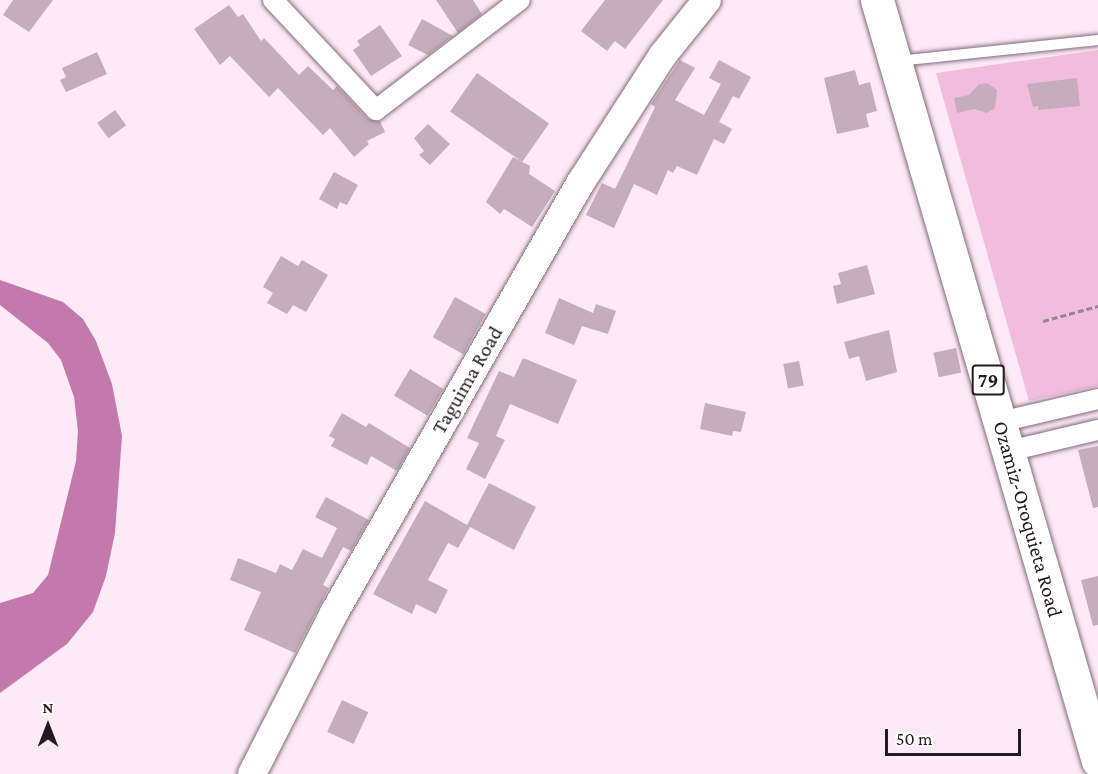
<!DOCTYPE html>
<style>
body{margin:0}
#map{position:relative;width:1098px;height:774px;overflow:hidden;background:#fee9f6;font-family:"Crimson Pro",serif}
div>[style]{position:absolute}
.green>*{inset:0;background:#f2bcdf}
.water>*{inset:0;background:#c479ac}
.building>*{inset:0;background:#c6adbc;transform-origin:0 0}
.path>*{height:3px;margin-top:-1.5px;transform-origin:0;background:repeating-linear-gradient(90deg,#94858f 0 6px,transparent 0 9px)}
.roads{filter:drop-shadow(0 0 2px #826c7a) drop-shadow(0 0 2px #826c7a)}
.lane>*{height:10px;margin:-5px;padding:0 5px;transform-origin:5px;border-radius:5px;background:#fff}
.street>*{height:20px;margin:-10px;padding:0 10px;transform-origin:10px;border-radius:10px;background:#fff}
.secondary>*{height:28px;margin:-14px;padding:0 14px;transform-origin:14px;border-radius:14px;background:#fff}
.highway>*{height:33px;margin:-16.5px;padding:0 16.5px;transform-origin:16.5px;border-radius:16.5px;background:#fff}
span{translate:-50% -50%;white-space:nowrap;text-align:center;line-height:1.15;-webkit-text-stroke:6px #fff;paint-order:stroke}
.shield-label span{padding:2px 4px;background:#fff;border:2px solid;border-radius:4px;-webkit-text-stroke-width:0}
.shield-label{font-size:20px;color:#241b21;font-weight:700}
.street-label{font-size:21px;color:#241b21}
.north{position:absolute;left:18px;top:696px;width:60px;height:60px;-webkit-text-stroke:4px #fff;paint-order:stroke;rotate:0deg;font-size:16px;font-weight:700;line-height:24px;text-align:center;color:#241b21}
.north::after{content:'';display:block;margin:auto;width:21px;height:27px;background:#241b21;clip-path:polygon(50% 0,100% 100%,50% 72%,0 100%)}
.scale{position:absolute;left:885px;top:729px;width:136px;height:27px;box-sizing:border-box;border:3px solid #241b21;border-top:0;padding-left:8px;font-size:18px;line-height:21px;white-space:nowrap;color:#241b21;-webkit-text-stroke:4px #fff;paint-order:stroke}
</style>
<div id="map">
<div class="green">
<i style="clip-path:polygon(1098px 50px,1098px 386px,1029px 401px,936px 73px)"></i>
</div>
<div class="water">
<i style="clip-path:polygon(0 280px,63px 302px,83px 319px,96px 341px,112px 384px,122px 436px,115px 533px,106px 576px,93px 612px,67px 644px,0 693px,0 603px,33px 593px,48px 575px,76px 461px,78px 431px,74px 397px,61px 360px,48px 343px,0 305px)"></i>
</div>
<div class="building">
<i style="clip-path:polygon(13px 0,53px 0,29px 32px,3px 15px)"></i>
<i style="clip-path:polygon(436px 0,473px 0,482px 14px,458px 33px)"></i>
<i style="clip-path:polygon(605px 0,663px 0,625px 49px,615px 41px,607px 51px,581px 31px)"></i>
<i style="clip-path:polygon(229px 5px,238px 17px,243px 14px,261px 41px,264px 38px,299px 75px,308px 66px,333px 90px,337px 86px,368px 119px,380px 121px,385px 132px,367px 141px,369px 144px,354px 157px,330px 128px,323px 135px,278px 88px,269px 97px,230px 56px,220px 65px,194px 29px)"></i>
<i style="clip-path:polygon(422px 19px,453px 36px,428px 55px,408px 45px)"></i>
<i style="clip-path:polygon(380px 25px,402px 56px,371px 76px,353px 50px,360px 45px,357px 41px)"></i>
<i style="clip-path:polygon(97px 52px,107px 74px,66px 92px,60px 80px,66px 77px,62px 68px)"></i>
<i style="clip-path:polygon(680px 60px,695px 68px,675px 100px,704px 115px,721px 84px,709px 78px,719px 60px,751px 77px,739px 99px,733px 96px,719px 122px,732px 129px,724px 144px,714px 139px,697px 175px,677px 166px,673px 173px,668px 170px,657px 195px,634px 184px,614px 228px,586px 215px,602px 183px,615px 189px,655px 107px,651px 104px)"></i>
<i style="clip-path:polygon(855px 70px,859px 85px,870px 82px,877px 111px,866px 114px,869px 127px,837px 134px,824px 78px)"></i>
<i style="left:477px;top:73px;width:88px;height:47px;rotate:35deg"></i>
<i style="clip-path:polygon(1077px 78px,1080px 106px,1038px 110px,1038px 106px,1033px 107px,1027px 84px)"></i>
<i style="clip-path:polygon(979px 84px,987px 83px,997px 90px,995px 108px,987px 113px,975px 109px,957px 113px,954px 98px,969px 95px)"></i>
<i style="left:115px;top:110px;width:19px;height:22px;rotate:54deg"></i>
<i style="clip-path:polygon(428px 124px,450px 144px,430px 165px,419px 155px,424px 151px,414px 138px)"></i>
<i style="clip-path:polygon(513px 157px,530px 166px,529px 174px,555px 191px,532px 227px,504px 209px,500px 214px,486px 202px)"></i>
<i style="clip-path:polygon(334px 172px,358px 185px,347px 205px,340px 202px,337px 209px,319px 199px)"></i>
<i style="clip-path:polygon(281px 256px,298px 266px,302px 260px,328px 275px,306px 312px,293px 305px,287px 314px,267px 303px,273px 293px,263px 287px)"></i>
<i style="clip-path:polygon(867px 265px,875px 294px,837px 304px,833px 286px,841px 284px,838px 273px)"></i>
<i style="left:455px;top:297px;width:35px;height:46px;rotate:29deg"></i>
<i style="clip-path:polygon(559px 298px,593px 313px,596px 304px,616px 311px,608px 334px,582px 326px,574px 345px,545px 333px)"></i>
<i style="clip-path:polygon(889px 330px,897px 372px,866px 381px,859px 356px,849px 359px,844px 342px)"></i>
<i style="left:956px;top:348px;width:25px;height:23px;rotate:78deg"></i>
<i style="clip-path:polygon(523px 358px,577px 380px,558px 424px,510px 404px,496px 436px,505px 440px,485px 479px,466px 469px,479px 443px,467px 438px,499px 371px,514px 377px)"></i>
<i style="left:799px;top:361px;width:25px;height:16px;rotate:79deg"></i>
<i style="left:410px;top:369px;width:39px;height:31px;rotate:31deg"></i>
<i style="clip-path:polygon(705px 403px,746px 412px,741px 432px,733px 431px,732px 436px,700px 429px)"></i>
<i style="clip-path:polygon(342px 413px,366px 427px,369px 423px,410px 448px,397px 471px,371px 456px,367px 465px,331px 446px,335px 439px,329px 436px)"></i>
<i style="clip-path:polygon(1098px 446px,1098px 507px,1093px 508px,1078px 450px)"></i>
<i style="clip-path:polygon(489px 483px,536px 507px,514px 550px,470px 527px,458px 548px,448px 543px,428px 580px,448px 590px,436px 614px,416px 604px,412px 614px,373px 594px,425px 501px,467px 525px)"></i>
<i style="clip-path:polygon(326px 497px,369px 520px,351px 551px,343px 547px,323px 585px,329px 588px,295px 653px,244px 630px,261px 592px,230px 580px,238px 558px,276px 573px,280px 564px,292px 570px,303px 549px,322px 558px,337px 528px,315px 517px)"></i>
<i style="clip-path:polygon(1098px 576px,1098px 625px,1093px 626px,1081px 580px)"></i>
<i style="left:342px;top:700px;width:29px;height:35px;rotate:25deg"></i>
</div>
<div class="path">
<i style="left:1043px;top:321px;width:57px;rotate:-15.3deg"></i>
</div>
<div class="roads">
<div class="lane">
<i style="left:898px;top:61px;width:201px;rotate:-6deg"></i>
</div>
<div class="street">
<i style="left:273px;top:0;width:151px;rotate:46.9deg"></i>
<i style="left:376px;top:110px;width:181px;rotate:-37.4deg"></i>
<i style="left:1000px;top:422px;width:101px;rotate:-13.2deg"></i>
<i style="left:1009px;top:451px;width:91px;rotate:-13.3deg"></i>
</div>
<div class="secondary">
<i style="left:252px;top:774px;width:181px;rotate:-63deg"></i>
<i style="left:334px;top:613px;width:497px;rotate:-60.2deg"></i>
<i style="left:581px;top:182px;width:151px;rotate:-57.2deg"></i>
<i style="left:663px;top:55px;width:70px;rotate:-51.3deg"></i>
</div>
<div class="highway">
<i style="left:877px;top:0;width:792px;rotate:73.81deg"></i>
</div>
</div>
<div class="shield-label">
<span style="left:988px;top:380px">79</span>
</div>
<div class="street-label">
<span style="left:467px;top:380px;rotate:-60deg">Taguima Road</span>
<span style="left:1028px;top:519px;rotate:74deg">Ozamiz-Oroquieta Road</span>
</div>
<div class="north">N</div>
<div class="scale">50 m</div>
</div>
